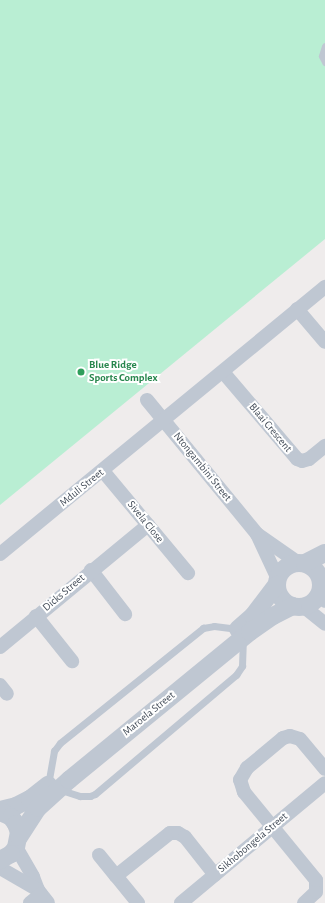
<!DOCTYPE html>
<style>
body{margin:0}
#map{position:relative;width:325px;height:903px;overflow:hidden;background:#efecec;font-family:"Alegreya Sans",sans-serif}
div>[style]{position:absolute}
.green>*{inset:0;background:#b9eed3}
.service>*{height:7px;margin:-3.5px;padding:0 3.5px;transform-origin:3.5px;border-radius:3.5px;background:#bfc7d2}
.minor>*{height:14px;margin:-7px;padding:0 7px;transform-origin:7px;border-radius:7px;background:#bfc7d2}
.tertiary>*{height:18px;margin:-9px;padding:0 9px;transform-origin:9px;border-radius:9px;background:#bfc7d2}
.tertiary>.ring{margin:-9px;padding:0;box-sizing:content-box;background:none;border:18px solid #bfc7d2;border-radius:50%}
.dots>*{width:11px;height:11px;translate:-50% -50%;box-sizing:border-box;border:2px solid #fff;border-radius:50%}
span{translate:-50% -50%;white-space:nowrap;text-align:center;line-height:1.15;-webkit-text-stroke:4px #fff;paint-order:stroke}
.leisure-label{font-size:11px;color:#27864d;font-weight:700}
.left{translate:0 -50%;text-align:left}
.street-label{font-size:11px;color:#444d59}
</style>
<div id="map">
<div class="green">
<i style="clip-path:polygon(0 0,325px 0,325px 239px,0 505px)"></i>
</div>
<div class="service">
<i style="left:325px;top:46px;width:10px;rotate:107deg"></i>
<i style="left:322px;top:56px;width:7px;rotate:63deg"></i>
<i style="left:48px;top:785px;width:35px;rotate:-80deg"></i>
<i style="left:54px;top:751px;width:10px;rotate:-53deg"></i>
<i style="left:60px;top:743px;width:184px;rotate:-38.8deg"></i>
<i style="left:203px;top:628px;width:11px;rotate:-10deg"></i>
<i style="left:214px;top:626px;width:24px;rotate:7deg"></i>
<i style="left:61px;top:790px;width:20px;rotate:18deg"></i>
<i style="left:80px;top:796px;width:10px"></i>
<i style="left:90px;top:796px;width:5px;rotate:-22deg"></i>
<i style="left:95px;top:794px;width:185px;rotate:-40.2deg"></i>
<i style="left:236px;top:675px;width:11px;rotate:-56deg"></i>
<i style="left:242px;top:666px;width:24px;rotate:-88deg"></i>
</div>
<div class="minor">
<i style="left:297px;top:309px;width:43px;rotate:49.7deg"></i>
<i style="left:223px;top:372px;width:114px;rotate:49.6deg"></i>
<i style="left:297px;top:459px;width:5px;rotate:22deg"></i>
<i style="left:302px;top:461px;width:7px;rotate:-16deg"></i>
<i style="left:309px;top:459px;width:21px;rotate:-39deg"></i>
<i style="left:147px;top:400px;width:173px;rotate:50.6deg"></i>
<i style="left:257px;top:534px;width:49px;rotate:35deg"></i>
<i style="left:103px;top:471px;width:133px;rotate:50.2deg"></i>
<i style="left:257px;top:534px;width:47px;rotate:65.1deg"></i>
<i style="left:0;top:554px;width:421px;rotate:-39.4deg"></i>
<i style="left:91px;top:570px;width:56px;rotate:52.3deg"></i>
<i style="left:320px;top:591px;width:11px;rotate:63deg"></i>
<i style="left:303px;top:606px;width:28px;rotate:39deg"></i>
<i style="left:36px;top:616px;width:58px;rotate:51.3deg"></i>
<i style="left:0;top:647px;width:192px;rotate:-39.5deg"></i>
<i style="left:0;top:685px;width:11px;rotate:52deg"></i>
<i style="left:16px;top:847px;width:34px;rotate:60deg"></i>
<i style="left:33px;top:877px;width:14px;rotate:69deg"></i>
<i style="left:38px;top:890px;width:16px;rotate:52deg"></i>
<i style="left:99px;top:855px;width:27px;rotate:51deg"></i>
<i style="left:0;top:868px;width:44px;rotate:30.1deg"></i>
<i style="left:30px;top:903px;width:14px;rotate:-39deg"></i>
<i style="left:138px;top:903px;width:35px;rotate:-129deg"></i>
<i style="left:116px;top:876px;width:69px;rotate:-38.5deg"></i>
<i style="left:170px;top:833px;width:8px"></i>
<i style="left:178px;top:833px;width:8px;rotate:30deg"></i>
<i style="left:185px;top:837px;width:48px;rotate:51.7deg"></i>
<i style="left:181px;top:903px;width:187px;rotate:-39.8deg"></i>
<i style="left:304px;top:903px;width:16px;rotate:-43deg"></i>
<i style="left:316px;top:892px;width:12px;rotate:-90deg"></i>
<i style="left:316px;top:880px;width:114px;rotate:-129.3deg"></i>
<i style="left:244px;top:792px;width:13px;rotate:-108deg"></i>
<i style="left:240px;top:780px;width:14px;rotate:-60deg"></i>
<i style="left:247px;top:768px;width:47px;rotate:-39.8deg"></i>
<i style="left:283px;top:738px;width:7px;rotate:-16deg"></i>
<i style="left:290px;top:736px;width:10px;rotate:17deg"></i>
<i style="left:300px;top:739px;width:39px;rotate:50deg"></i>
</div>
<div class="tertiary">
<i class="ring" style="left:277px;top:563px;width:26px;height:26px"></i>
<i style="left:305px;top:563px;width:22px;rotate:-27deg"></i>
<i style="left:238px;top:629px;width:20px;rotate:-41deg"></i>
<i style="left:253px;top:616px;width:39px;rotate:-53deg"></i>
<i style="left:0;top:810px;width:16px;rotate:-14deg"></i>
<i style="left:16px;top:806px;width:16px;rotate:-27deg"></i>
<i style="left:30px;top:799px;width:23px;rotate:-38deg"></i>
<i style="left:0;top:812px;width:12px;rotate:24deg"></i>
<i style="left:11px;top:817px;width:9px;rotate:54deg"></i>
<i style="left:16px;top:824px;width:9px;rotate:69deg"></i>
<i style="left:19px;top:832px;width:16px;rotate:101deg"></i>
<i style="left:16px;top:848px;width:8px;rotate:130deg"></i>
<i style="left:11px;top:854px;width:13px;rotate:151deg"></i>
<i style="left:19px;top:837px;width:35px;rotate:-57deg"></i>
<i style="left:38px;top:808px;width:42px;rotate:-42.1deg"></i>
<i style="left:69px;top:780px;width:234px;rotate:-39.3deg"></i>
<i style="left:250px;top:632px;width:28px;rotate:-35deg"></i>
<i style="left:273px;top:616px;width:22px;rotate:-27deg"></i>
</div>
<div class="dots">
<i style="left:81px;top:372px;background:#2e9e5b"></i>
</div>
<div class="leisure-label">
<span class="left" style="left:89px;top:372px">Blue Ridge<br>Sports Complex</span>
</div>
<div class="street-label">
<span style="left:270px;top:428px;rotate:50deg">Blaai Crescent</span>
<span style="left:202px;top:467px;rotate:51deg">Ntongambini Street</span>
<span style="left:82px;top:488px;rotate:-39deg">Mduli Street</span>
<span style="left:145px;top:522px;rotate:51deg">Sivela Close</span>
<span style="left:64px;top:593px;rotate:-40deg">Dicks Street</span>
<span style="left:149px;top:714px;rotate:-39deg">Maroela Street</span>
<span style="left:253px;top:843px;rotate:-40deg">Sikhobongela Street</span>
</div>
</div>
